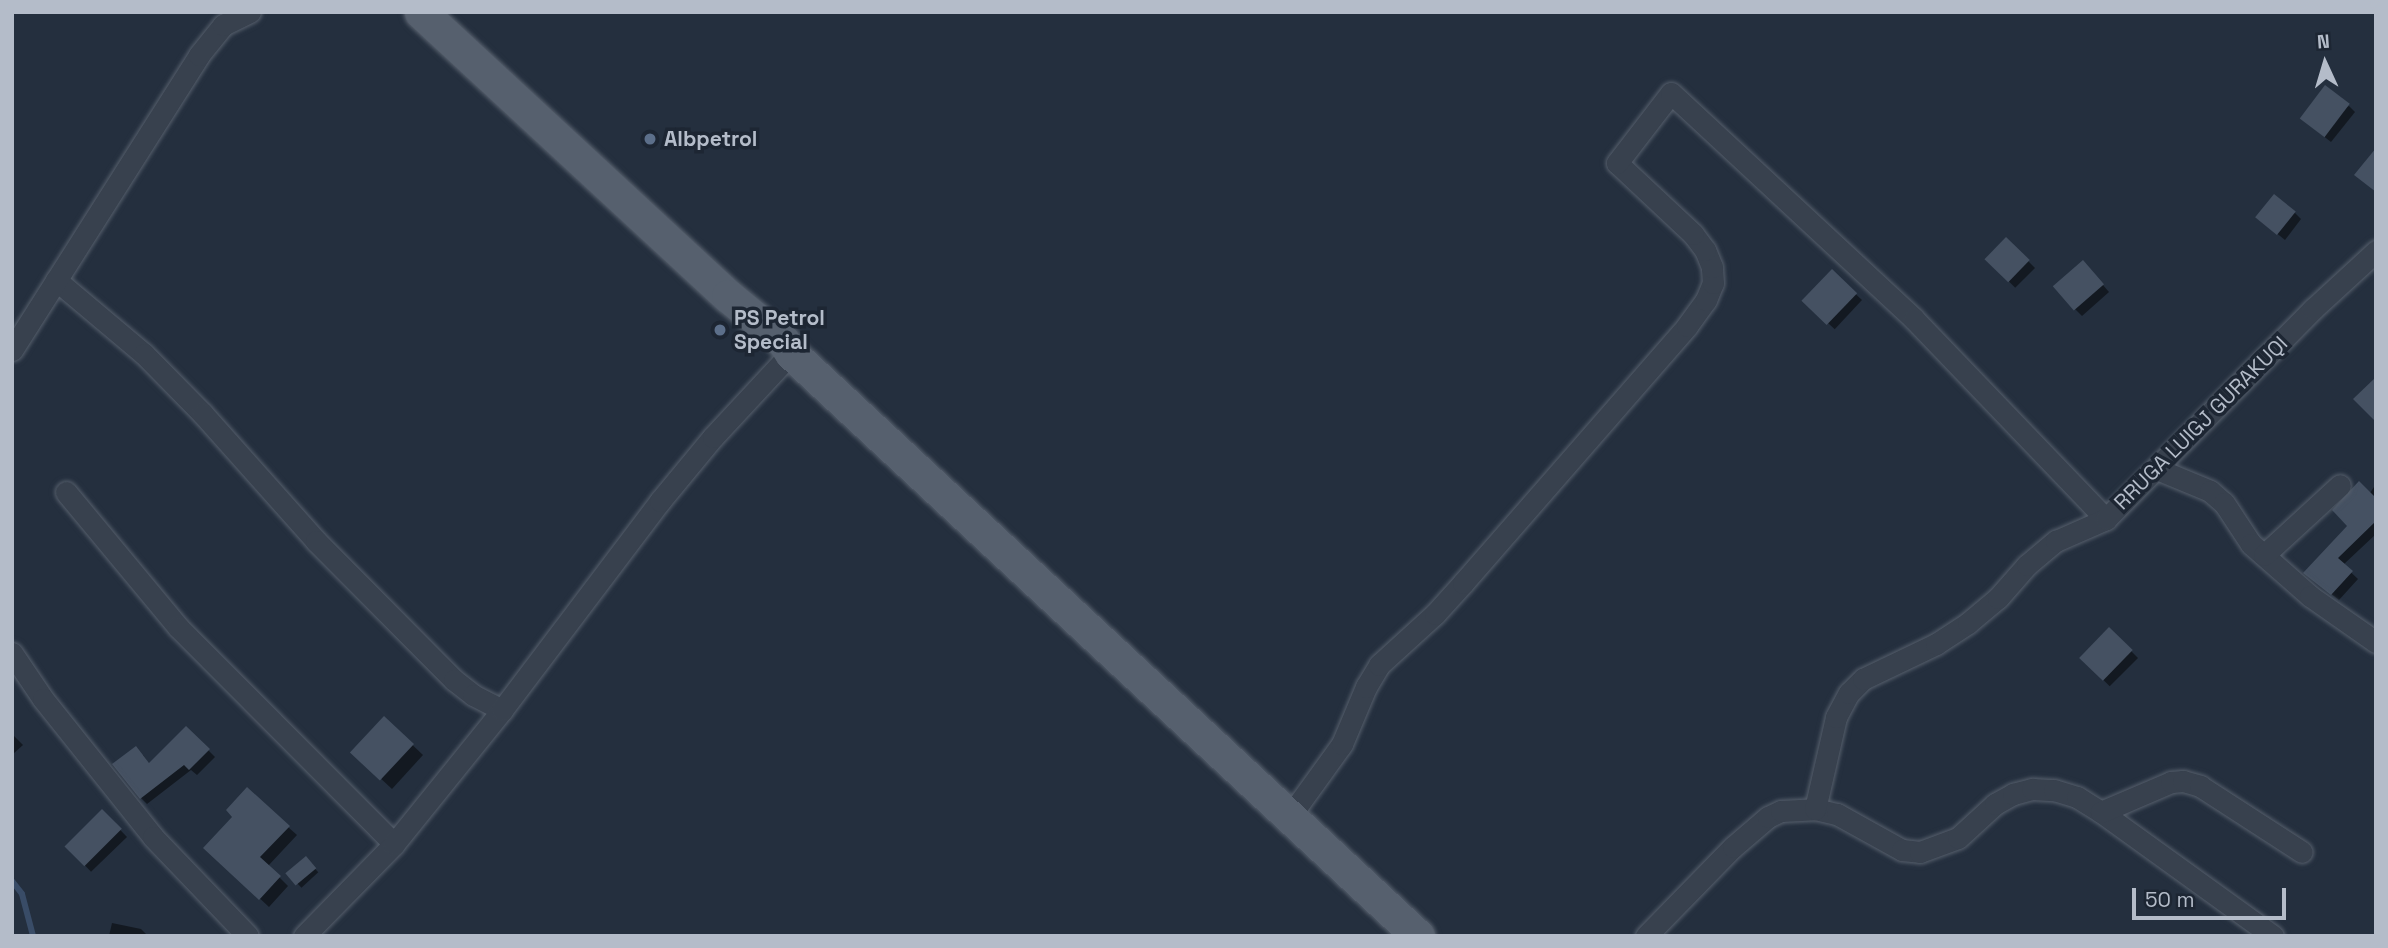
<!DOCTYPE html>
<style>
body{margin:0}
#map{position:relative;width:2388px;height:948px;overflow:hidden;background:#242f3e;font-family:"Space Grotesk",sans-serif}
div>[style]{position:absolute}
.shadow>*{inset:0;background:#0007;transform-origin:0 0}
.stream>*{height:6px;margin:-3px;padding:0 3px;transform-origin:3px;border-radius:3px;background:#394c67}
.building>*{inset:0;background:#455162;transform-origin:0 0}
.roads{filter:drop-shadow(0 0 2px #565f6c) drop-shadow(0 0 2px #565f6c)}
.street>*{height:21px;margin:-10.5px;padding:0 10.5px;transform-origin:10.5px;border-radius:10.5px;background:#38414e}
.primary>*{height:33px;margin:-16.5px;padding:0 16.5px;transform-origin:16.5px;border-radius:16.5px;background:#56606e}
.dots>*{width:19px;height:19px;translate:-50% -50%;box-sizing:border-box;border:4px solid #1d2633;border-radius:50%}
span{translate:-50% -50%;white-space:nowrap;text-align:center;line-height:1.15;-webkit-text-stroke:7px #1d2633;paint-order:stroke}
.poi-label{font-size:21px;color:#b4bcc9;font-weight:700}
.left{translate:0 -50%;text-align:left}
.street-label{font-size:21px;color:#b4bcc9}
.frame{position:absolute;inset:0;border:14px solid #b4bcc9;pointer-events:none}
.north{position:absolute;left:2290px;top:28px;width:70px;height:70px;-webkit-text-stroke:5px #1d2633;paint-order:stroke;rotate:356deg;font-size:19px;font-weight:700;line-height:28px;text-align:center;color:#b4bcc9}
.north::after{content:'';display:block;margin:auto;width:24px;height:32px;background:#b4bcc9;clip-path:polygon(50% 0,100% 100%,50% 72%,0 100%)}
.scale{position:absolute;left:2132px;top:888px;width:154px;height:32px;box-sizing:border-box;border:4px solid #b4bcc9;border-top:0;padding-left:9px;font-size:21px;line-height:24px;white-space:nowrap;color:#b4bcc9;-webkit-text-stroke:5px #1d2633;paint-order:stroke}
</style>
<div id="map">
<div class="shadow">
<i style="clip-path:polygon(2349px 106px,2355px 112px,2331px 142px,2308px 124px)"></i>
<i style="clip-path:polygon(2295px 213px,2301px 219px,2285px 240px,2264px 223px)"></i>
<i style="left:2006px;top:239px;width:41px;height:28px;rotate:45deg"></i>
<i style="clip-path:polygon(2089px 269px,2109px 292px,2082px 316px,2075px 309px)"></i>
<i style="left:1832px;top:272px;width:41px;height:40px;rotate:43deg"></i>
<i style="clip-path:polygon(2376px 484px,2376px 534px,2343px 565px,2358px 579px,2339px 600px,2312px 579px)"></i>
<i style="left:2109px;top:629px;width:41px;height:40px;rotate:45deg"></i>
<i style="clip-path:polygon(384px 718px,423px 755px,392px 789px,363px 762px)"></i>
<i style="clip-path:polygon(186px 728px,215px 757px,197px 775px,191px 770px,147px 804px,141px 798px,143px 755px,150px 765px)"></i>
<i style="clip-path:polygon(12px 734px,23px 745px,12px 755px)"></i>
<i style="left:102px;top:811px;width:36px;height:50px;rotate:46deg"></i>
<i style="clip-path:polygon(288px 827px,297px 835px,268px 866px,288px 886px,269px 907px,214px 856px)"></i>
<i style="left:306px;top:859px;width:18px;height:23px;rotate:47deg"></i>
<i style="clip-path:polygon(112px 923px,141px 929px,148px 936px,109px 936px)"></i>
</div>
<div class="stream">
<i style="left:12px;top:881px;width:16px;rotate:52deg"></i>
<i style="left:22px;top:894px;width:43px;rotate:75.3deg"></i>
</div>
<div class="building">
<i style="left:2325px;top:85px;width:31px;height:42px;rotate:37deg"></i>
<i style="clip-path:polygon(2376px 148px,2376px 192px,2354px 175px)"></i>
<i style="left:2274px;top:194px;width:28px;height:30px;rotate:39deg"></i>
<i style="left:2006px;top:237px;width:33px;height:31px;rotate:44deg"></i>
<i style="left:2083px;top:260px;width:32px;height:40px;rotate:49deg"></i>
<i style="left:1832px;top:269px;width:35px;height:44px;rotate:44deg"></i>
<i style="clip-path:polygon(2376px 377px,2376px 422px,2353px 399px)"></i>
<i style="clip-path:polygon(2359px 481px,2376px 498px,2376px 521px,2338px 558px,2353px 571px,2331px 595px,2303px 573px,2347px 526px,2332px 510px)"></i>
<i style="left:2109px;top:627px;width:33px;height:43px;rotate:44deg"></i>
<i style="left:384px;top:716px;width:41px;height:50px;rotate:43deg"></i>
<i style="clip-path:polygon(186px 726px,210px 749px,189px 770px,184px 765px,140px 799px,112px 764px,136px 746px,149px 763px)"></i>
<i style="clip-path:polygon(247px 787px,290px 826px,260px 857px,281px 876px,259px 900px,203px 848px,232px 817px,226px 810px)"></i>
<i style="left:102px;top:809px;width:28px;height:53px;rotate:45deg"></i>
<i style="left:306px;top:856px;width:16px;height:27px;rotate:50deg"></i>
</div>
<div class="roads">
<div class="street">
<i style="left:56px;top:280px;width:115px;rotate:40.1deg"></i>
<i style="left:144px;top:354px;width:84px;rotate:45.5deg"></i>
<i style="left:203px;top:414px;width:170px;rotate:48.3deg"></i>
<i style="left:316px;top:541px;width:196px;rotate:45.2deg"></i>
<i style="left:454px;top:680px;width:24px;rotate:38deg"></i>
<i style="left:473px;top:695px;width:33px;rotate:27deg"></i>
<i style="left:12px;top:350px;width:349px;rotate:-57.6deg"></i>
<i style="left:199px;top:55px;width:38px;rotate:-51deg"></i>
<i style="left:223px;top:25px;width:30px;rotate:-26deg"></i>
<i style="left:2157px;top:469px;width:57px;rotate:22.5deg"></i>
<i style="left:2210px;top:491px;width:18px;rotate:41deg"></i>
<i style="left:2224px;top:503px;width:49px;rotate:56.6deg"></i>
<i style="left:2251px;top:544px;width:79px;rotate:41.4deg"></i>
<i style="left:2310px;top:596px;width:80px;rotate:34.9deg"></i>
<i style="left:66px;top:492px;width:175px;rotate:50.3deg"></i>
<i style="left:178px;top:627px;width:306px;rotate:45.1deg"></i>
<i style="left:2264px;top:555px;width:103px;rotate:-42.6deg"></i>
<i style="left:12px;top:653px;width:55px;rotate:56deg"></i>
<i style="left:43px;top:699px;width:176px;rotate:51.4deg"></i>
<i style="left:153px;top:837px;width:137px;rotate:46.2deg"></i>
<i style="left:1815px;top:809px;width:23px;rotate:13deg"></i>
<i style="left:1837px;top:814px;width:74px;rotate:29deg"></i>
<i style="left:1902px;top:850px;width:18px;rotate:6deg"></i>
<i style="left:1920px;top:852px;width:40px;rotate:-20.2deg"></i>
<i style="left:1958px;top:838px;width:50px;rotate:-42.6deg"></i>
<i style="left:1995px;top:804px;width:21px;rotate:-29deg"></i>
<i style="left:2013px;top:794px;width:20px;rotate:-15deg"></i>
<i style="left:2032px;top:789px;width:22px;rotate:3deg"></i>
<i style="left:2054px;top:790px;width:24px;rotate:17deg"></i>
<i style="left:2077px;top:797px;width:28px;rotate:32deg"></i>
<i style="left:2101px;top:812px;width:212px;rotate:35.8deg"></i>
<i style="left:2101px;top:812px;width:76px;rotate:-23.2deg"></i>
<i style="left:2171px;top:782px;width:12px;rotate:-5deg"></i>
<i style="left:2183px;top:781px;width:18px;rotate:16deg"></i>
<i style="left:2200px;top:786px;width:121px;rotate:32.9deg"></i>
<i style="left:1290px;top:816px;width:89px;rotate:-54.2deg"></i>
<i style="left:1342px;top:744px;width:62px;rotate:-67.2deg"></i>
<i style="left:1366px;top:687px;width:26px;rotate:-59deg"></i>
<i style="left:1379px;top:665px;width:76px;rotate:-42.3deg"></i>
<i style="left:1435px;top:614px;width:42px;rotate:-47.9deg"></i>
<i style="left:1463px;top:583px;width:341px;rotate:-48.9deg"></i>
<i style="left:1687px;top:326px;width:32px;rotate:-54deg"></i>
<i style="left:1706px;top:300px;width:18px;rotate:-68deg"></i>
<i style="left:1713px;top:283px;width:16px;rotate:-94deg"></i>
<i style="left:1712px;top:267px;width:18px;rotate:-112deg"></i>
<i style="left:1705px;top:250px;width:20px;rotate:-127deg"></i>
<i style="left:1693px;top:234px;width:104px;rotate:-136.9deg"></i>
<i style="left:1617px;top:163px;width:88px;rotate:-52.4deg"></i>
<i style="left:1671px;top:93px;width:332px;rotate:42.9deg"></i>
<i style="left:1914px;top:319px;width:277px;rotate:46.2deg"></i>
<i style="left:304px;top:936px;width:129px;rotate:-45.6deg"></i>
<i style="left:394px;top:844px;width:172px;rotate:-51.1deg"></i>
<i style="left:502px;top:710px;width:262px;rotate:-52.9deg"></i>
<i style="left:660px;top:501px;width:83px;rotate:-50.4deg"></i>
<i style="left:713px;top:437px;width:115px;rotate:-47.1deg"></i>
<i style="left:1646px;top:936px;width:124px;rotate:-45.7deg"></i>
<i style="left:1733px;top:847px;width:46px;rotate:-40.6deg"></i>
<i style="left:1768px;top:817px;width:14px;rotate:-25deg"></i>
<i style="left:1781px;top:811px;width:34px;rotate:-3deg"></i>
<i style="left:1815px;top:809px;width:94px;rotate:-77.1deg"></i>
<i style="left:1836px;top:717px;width:27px;rotate:-62deg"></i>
<i style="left:1849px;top:693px;width:20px;rotate:-45deg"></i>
<i style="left:1863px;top:679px;width:81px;rotate:-25.6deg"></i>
<i style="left:1936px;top:644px;width:38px;rotate:-33deg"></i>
<i style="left:1968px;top:623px;width:39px;rotate:-40deg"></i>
<i style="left:1998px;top:598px;width:44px;rotate:-48.7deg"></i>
<i style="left:2027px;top:565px;width:38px;rotate:-40deg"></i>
<i style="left:2056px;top:541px;width:55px;rotate:-23.7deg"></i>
<i style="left:2106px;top:519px;width:295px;rotate:-45.4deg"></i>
<i style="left:2313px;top:309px;width:86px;rotate:-42.6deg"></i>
</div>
<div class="primary">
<i style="left:421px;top:12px;width:418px;rotate:42.8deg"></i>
<i style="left:728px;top:296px;width:71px;rotate:39.3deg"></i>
<i style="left:783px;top:341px;width:14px;rotate:56deg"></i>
<i style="left:791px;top:353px;width:856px;rotate:42.92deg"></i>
</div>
</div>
<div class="dots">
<i style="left:650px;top:139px;background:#5c6f8a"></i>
<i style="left:720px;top:330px;background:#5c6f8a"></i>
</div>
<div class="poi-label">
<span class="left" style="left:664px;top:139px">Albpetrol</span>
<span class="left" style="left:734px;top:330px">PS Petrol<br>Special</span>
</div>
<div class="street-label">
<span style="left:2201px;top:423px;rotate:-45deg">RRUGA LUIGJ GURAKUQI</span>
</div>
<div class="frame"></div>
<div class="north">N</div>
<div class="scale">50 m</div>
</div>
